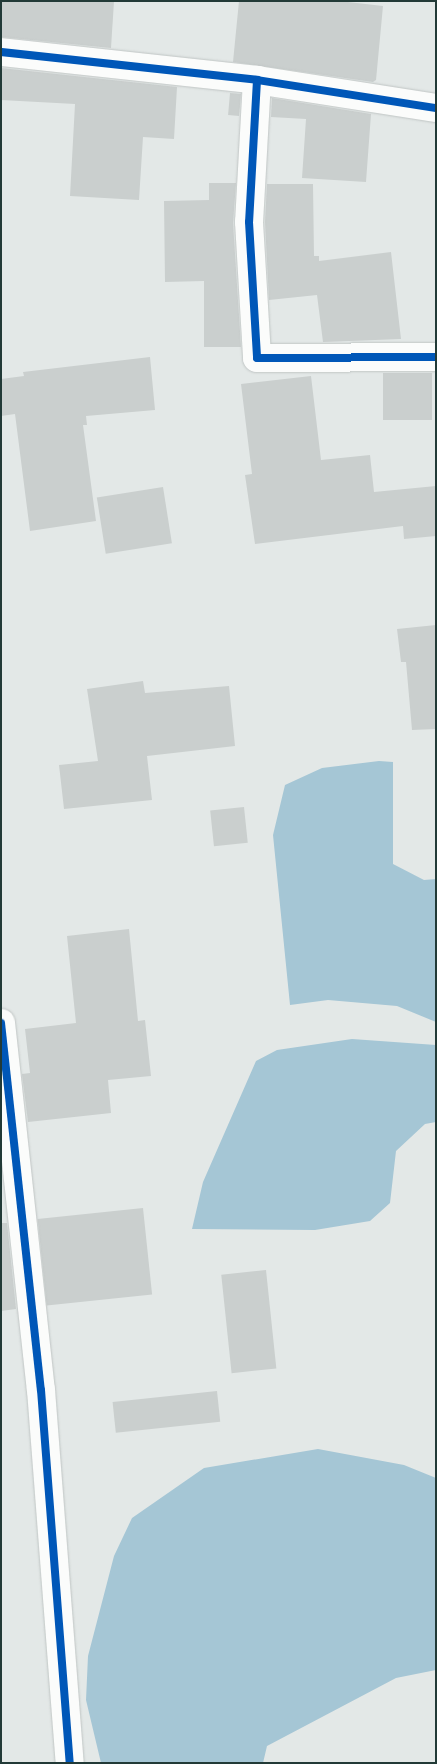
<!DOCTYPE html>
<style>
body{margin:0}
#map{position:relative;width:437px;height:1764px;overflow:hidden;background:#e3e8e7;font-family:Lato,sans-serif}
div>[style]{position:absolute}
.water>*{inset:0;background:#a5c6d5}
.building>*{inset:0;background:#cacfce;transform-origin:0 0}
.roads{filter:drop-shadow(0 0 1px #c0c5c4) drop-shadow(0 0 1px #c0c5c4)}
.street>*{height:28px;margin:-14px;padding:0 14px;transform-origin:14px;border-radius:14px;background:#fbfcfb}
.cycleway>*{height:8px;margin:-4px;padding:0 4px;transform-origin:4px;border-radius:4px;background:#0057b8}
span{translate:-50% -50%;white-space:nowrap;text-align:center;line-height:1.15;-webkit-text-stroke:4.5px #f1f7f5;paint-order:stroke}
.frame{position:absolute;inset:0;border:2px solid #223a37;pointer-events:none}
</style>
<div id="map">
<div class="water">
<i style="clip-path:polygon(379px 761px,393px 762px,393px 864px,424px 880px,436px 879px,436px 1022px,397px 1006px,328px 1000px,290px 1005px,273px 835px,285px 785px,322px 768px)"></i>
<i style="clip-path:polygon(352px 1039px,436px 1045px,436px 1122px,425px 1124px,396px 1151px,390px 1203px,370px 1221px,315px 1230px,192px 1229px,203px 1182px,256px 1061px,277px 1050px)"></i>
<i style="clip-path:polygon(318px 1449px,404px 1465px,436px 1478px,436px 1670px,396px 1678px,267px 1746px,263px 1763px,101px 1763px,86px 1700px,88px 1656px,114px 1556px,132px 1518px,204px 1468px)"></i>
</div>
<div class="building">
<i style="clip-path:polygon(1px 1px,114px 1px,111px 48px,1px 37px)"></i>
<i style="clip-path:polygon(239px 1px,339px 1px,383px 6px,376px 80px,373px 82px,233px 62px)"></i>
<i style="clip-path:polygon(1px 68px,177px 87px,174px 139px,143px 137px,139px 200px,70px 196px,75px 104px,1px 100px)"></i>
<i style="left:230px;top:93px;width:11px;height:22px;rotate:5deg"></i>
<i style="clip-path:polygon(272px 98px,371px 114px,366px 182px,302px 178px,306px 119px,271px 117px)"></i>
<i style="clip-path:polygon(209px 183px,236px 183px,233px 223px,241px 347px,204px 347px,204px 281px,165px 282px,164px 201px,209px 200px)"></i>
<i style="clip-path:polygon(267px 184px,313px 184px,314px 256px,319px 256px,319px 261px,391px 252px,401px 339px,323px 342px,317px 295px,269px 300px,265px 222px)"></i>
<i style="clip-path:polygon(150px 357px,155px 410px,86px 416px,87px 425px,83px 425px,96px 521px,30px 531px,15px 414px,1px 416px,1px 379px,24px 376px,23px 372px)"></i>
<i style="left:383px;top:373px;width:49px;height:47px"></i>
<i style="clip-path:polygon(311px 376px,321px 460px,370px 455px,374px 492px,436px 486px,436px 536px,404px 539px,403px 526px,255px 544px,245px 475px,252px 474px,241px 384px)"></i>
<i style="left:163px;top:487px;width:57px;height:67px;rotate:81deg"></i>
<i style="clip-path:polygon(436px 625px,436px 729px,412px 730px,406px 662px,401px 662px,397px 629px)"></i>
<i style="clip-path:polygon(143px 681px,145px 693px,229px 686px,235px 746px,147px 756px,152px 800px,64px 809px,59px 765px,98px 761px,87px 689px)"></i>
<i style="left:244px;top:807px;width:36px;height:34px;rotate:84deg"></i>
<i style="clip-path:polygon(129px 929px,138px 1021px,145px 1020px,151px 1076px,108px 1080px,111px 1113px,28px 1122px,22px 1074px,30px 1073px,25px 1029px,76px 1023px,67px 936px)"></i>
<i style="left:143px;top:1208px;width:87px;height:106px;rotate:84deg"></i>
<i style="clip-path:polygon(1px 1223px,7px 1223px,16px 1309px,1px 1311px)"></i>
<i style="left:266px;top:1270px;width:99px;height:45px;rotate:84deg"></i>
<i style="left:217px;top:1391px;width:31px;height:105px;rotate:84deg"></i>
</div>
<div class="roads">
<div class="street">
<i style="left:1px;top:52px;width:258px;rotate:6.2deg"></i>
<i style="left:257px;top:80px;width:181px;rotate:8.9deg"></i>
<i style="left:257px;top:80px;width:142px;rotate:93.2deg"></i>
<i style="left:249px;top:222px;width:136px;rotate:86.6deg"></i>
<i style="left:257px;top:358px;width:179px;rotate:-0.3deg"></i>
<i style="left:1px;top:1023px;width:369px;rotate:83.8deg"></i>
<i style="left:41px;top:1390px;width:374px;rotate:85.6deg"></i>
</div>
</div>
<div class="cycleway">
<i style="left:1px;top:52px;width:258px;rotate:6.2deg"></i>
<i style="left:257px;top:80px;width:181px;rotate:8.9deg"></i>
<i style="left:257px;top:80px;width:142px;rotate:93.2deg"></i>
<i style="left:249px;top:222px;width:136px;rotate:86.6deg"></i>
<i style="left:257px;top:358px;width:179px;rotate:-0.3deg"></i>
<i style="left:1px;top:1023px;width:369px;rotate:83.8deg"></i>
<i style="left:41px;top:1390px;width:374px;rotate:85.6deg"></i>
</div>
<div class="frame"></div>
</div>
